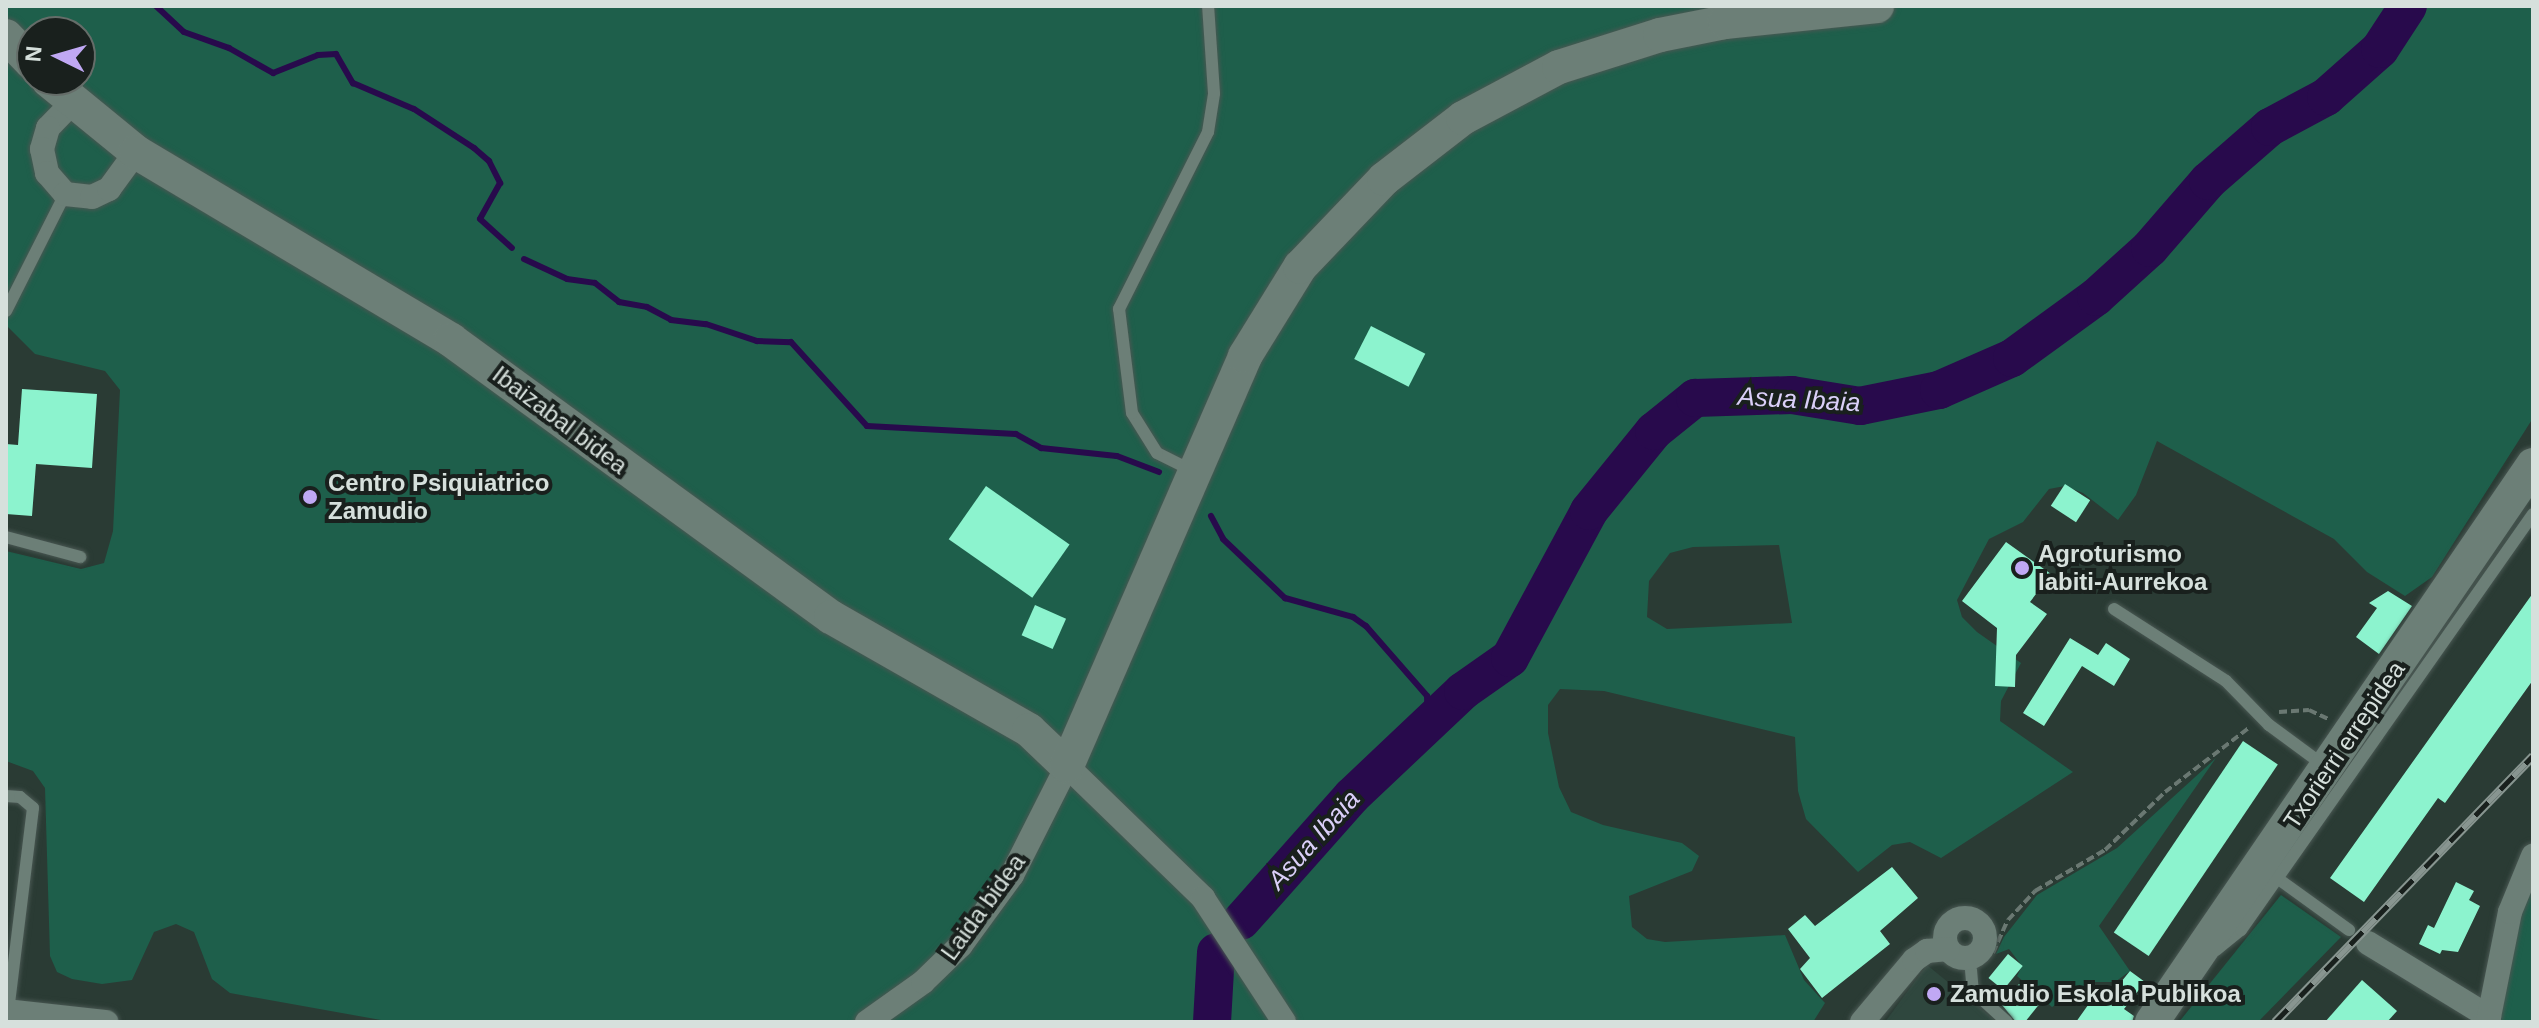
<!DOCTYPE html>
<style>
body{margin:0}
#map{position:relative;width:2539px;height:1028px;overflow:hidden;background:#2a3b34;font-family:Helvetica,sans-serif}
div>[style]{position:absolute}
.built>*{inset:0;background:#2f473e}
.green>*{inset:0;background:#1e5f4b}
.stream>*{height:6px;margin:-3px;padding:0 3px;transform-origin:3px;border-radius:3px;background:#280a4c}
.river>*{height:38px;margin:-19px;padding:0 19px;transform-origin:19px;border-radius:19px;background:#280a4c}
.building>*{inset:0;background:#8cf3ce;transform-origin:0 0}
.path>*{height:4px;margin-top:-2px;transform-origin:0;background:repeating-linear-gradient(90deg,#6a7872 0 8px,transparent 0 12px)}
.roads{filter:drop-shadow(0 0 2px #495752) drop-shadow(0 0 2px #495752)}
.lane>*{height:12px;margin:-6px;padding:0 6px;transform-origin:6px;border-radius:6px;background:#6c7f77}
.street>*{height:24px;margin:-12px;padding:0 12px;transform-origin:12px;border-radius:12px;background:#6c7f77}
.street>.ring{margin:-12px;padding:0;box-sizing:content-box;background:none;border:24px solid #6c7f77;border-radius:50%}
.secondary>*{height:34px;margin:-17px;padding:0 17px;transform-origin:17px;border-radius:17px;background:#6c7f77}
.rail>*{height:9px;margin-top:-4.5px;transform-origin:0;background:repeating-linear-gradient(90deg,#19201d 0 18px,#889590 0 36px);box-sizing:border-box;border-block:2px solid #889590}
.dots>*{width:22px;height:22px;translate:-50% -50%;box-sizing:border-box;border:4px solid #19201d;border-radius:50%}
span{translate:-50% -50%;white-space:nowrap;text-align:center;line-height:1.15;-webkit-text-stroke:8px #19201d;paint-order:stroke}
.street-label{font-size:24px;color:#d6e0dc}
.poi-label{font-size:24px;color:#d6e0dc;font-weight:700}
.left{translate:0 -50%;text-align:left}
.water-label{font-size:26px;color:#dacff8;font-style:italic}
.frame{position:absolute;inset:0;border:8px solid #d6e0dc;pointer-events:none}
.north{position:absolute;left:16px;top:16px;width:80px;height:80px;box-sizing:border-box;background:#19201d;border:2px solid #656d69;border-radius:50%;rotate:275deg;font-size:22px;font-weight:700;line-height:32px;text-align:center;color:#d6e0dc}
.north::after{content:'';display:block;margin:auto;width:28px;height:36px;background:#c0a8f4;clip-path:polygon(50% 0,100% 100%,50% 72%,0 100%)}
</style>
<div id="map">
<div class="built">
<i style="clip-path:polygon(1927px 965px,1997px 1022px,1885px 1022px)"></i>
</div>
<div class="green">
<i style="clip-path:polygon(evenodd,6px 6px,2533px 6px,2533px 418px,2432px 577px,2405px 596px,2367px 572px,2334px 539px,2157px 441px,2136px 495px,2118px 520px,2083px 493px,2065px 486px,2049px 489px,2023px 522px,1989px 539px,1957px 600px,1962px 617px,1977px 632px,2021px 663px,2001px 701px,2000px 721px,2073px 772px,1941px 858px,1910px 842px,1892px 845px,1858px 872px,1806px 819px,1798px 791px,1795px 737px,1604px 691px,1560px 689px,1548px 705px,1548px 733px,1559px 787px,1571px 812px,1603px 825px,1682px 843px,1699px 856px,1692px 871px,1629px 896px,1632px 927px,1647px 939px,1665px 942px,1785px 935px,1804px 980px,1825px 1003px,1813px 1022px,392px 1022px,230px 993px,212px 979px,194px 932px,176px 924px,154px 932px,132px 980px,102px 984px,72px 979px,57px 972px,50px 956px,45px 788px,33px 771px,6px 761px,6px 551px,81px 569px,104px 563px,113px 531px,120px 390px,105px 371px,35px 354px,6px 325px,6px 6px,32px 32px,80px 32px,80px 80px,32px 80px,32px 32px,6px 6px,1779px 545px,1792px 623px,1667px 629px,1647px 617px,1649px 581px,1670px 553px,1693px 547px,1779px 545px)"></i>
<i style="clip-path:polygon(2216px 758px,2099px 926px,2130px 971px,2115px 982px,2092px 982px,2052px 1007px,2017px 976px,2022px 966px,2009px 949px,1996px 954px,2004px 937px,2037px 895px,2117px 848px)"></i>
<i style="clip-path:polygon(2533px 877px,2533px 1022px,2495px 1022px,2517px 917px)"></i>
<i style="clip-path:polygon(2281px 895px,2341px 937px,2258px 1022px,2179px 1022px)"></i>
</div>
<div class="stream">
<i style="left:156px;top:6px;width:38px;rotate:43deg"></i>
<i style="left:184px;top:32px;width:48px;rotate:19.6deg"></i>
<i style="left:229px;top:48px;width:51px;rotate:29.6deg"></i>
<i style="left:273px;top:73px;width:48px;rotate:-21.8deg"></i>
<i style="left:318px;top:55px;width:18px;rotate:-3deg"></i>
<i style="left:336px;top:54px;width:34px;rotate:60deg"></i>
<i style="left:353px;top:83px;width:66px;rotate:23.1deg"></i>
<i style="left:414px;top:109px;width:72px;rotate:33deg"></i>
<i style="left:474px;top:148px;width:20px;rotate:41deg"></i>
<i style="left:489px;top:161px;width:25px;rotate:63deg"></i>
<i style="left:500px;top:183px;width:41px;rotate:119.1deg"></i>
<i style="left:480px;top:219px;width:43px;rotate:42.2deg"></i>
<i style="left:524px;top:259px;width:47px;rotate:24.9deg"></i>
<i style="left:567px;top:279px;width:28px;rotate:8deg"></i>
<i style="left:595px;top:283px;width:31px;rotate:38deg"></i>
<i style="left:619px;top:302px;width:28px;rotate:10deg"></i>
<i style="left:647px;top:307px;width:27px;rotate:28deg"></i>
<i style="left:671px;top:320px;width:35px;rotate:7deg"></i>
<i style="left:706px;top:324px;width:54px;rotate:18.4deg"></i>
<i style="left:757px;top:341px;width:34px;rotate:2deg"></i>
<i style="left:791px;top:342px;width:113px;rotate:47.9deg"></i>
<i style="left:867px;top:426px;width:149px;rotate:3.1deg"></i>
<i style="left:1016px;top:434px;width:29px;rotate:29deg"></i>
<i style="left:1041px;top:448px;width:76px;rotate:6deg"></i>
<i style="left:1117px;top:456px;width:45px;rotate:20.9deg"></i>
<i style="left:1211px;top:516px;width:26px;rotate:62deg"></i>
<i style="left:1223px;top:539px;width:86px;rotate:43.6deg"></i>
<i style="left:1285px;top:598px;width:71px;rotate:15.6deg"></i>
<i style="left:1353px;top:617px;width:16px;rotate:35deg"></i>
<i style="left:1366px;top:626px;width:93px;rotate:48.9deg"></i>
<i style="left:1427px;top:696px;width:31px;rotate:88deg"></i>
</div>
<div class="river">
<i style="left:1241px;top:921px;width:167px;rotate:-48.4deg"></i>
<i style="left:1352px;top:796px;width:153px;rotate:-43.4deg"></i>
<i style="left:1463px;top:691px;width:57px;rotate:-35.1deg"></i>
<i style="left:1510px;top:658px;width:167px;rotate:-61.7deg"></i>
<i style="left:1589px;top:511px;width:103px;rotate:-50.9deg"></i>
<i style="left:1654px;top:431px;width:53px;rotate:-38.8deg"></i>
<i style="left:1695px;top:398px;width:97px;rotate:-1.8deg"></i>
<i style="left:1792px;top:395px;width:69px;rotate:9.2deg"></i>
<i style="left:1860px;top:406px;width:81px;rotate:-11.4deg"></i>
<i style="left:1939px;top:390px;width:80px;rotate:-23.7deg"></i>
<i style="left:2012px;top:358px;width:104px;rotate:-36deg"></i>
<i style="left:2096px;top:297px;width:73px;rotate:-42.2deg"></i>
<i style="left:2150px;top:248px;width:89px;rotate:-49.1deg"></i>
<i style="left:2208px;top:181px;width:82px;rotate:-41.1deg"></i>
<i style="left:2270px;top:127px;width:64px;rotate:-28.2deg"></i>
<i style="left:2326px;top:97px;width:72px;rotate:-41.6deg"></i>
<i style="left:2380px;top:49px;width:51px;rotate:-56.9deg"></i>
<i style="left:1212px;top:1022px;width:70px;rotate:-86.7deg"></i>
</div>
<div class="building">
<i style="left:1371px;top:326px;width:61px;height:37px;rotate:27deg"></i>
<i style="clip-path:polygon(22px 389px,97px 394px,92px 468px,36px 464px,32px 516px,6px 514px,6px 444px,18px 445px)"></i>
<i style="left:2065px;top:484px;width:30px;height:26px;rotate:33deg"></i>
<i style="left:986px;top:486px;width:102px;height:65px;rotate:35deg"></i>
<i style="clip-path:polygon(2006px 542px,2051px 574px,2030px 602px,2047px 614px,2016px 655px,2015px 687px,1995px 686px,1997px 628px,1962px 601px)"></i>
<i style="clip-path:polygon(2388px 591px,2412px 606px,2379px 654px,2356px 637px,2377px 608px,2369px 603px)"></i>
<i style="clip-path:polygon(2533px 593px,2533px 680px,2445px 803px,2438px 798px,2364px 902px,2330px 878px)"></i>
<i style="left:1035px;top:605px;width:34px;height:33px;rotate:24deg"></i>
<i style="clip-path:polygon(2070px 638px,2098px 655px,2106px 643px,2130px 659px,2114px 686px,2082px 666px,2044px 726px,2023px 713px)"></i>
<i style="left:2243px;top:741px;width:42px;height:231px;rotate:34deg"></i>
<i style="clip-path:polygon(1892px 867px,1918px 898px,1880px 931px,1890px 944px,1822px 998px,1800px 969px,1810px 958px,1788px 929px,1805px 915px,1815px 926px)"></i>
<i style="clip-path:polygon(2456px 882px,2474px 891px,2469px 900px,2480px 906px,2458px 952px,2442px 950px,2440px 954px,2419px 944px,2428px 925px,2434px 928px)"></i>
<i style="left:2008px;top:954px;width:19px;height:31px;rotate:39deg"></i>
<i style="clip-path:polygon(2130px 971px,2145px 982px,2124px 1009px,2134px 1016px,2132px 1022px,2076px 1022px,2098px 991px,2108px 998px)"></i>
<i style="clip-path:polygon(2362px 980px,2397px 1011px,2387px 1022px,2325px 1022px)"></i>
<i style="clip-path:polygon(2019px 984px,2041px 1002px,2025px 1022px,2016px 1022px,2002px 1005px)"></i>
</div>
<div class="path">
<i style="left:2279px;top:712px;width:30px;rotate:-4deg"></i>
<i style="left:2309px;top:710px;width:21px;rotate:25deg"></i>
<i style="left:1993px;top:953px;width:36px;rotate:-66deg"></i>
<i style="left:2008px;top:920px;width:40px;rotate:-47deg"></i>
<i style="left:2035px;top:891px;width:81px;rotate:-30.4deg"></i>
<i style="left:2105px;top:850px;width:83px;rotate:-44deg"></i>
<i style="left:2165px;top:792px;width:107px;rotate:-37.4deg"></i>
</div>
<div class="roads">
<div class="lane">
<i style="left:6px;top:311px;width:131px;rotate:-63.2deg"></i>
<i style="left:1193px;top:471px;width:40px;rotate:-153.4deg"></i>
<i style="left:1157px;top:453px;width:47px;rotate:-122deg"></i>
<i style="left:1132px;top:413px;width:105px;rotate:-97.1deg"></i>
<i style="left:1119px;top:309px;width:198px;rotate:-63.3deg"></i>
<i style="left:1208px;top:132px;width:39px;rotate:-81deg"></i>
<i style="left:1214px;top:93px;width:87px;rotate:-93.9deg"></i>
<i style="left:6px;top:537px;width:77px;rotate:15.1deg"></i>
<i style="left:2114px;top:609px;width:133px;rotate:32.7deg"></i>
<i style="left:2226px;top:681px;width:62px;rotate:45.7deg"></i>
<i style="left:2269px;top:725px;width:71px;rotate:36.4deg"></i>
<i style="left:6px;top:796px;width:14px;rotate:4deg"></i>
<i style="left:20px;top:797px;width:17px;rotate:40deg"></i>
<i style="left:33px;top:808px;width:206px;rotate:97deg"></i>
<i style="left:2277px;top:878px;width:89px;rotate:35.8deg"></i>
<i style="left:2216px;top:950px;width:32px;rotate:-39deg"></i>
<i style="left:2241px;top:930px;width:508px;rotate:-54.93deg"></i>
<i style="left:1971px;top:970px;width:21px;rotate:85deg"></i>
<i style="left:1973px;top:991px;width:46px;rotate:42.4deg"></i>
</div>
<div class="street">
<i style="left:71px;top:104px;width:33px;rotate:134deg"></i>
<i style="left:48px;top:128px;width:22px;rotate:106deg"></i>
<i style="left:42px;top:149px;width:25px;rotate:78deg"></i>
<i style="left:47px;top:173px;width:28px;rotate:49deg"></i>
<i style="left:65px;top:194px;width:27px;rotate:6deg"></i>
<i style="left:92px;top:197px;width:19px;rotate:-25deg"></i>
<i style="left:109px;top:189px;width:46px;rotate:-53.9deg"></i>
<i class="ring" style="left:1945px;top:918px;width:16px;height:16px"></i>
<i style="left:2368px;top:943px;width:142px;rotate:31.4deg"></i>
<i style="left:6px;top:1011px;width:101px;rotate:6.3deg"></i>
<i style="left:867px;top:1022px;width:69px;rotate:-35.5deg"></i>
<i style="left:923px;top:982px;width:53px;rotate:-44.2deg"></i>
<i style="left:961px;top:945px;width:87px;rotate:-53.9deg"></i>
<i style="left:1012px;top:875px;width:122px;rotate:-63.2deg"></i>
<i style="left:1067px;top:766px;width:190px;rotate:44.1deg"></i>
<i style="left:1203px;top:898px;width:148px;rotate:56.8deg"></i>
<i style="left:1862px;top:1022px;width:81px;rotate:-50deg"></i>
<i style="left:1914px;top:960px;width:16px;rotate:-35deg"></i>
<i style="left:1927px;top:951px;width:21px;rotate:-5deg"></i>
<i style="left:2488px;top:1022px;width:112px;rotate:-78.7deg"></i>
<i style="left:2510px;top:912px;width:61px;rotate:-67.7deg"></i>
</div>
<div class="secondary">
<i style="left:6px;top:36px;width:37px;rotate:46deg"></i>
<i style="left:48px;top:80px;width:114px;rotate:39.3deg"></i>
<i style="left:136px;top:152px;width:367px;rotate:30.8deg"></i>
<i style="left:451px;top:340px;width:470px;rotate:36.1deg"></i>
<i style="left:831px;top:617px;width:228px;rotate:29.7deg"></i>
<i style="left:1029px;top:730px;width:52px;rotate:43.5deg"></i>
<i style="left:1067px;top:766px;width:447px;rotate:-66.5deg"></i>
<i style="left:1245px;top:356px;width:105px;rotate:-58.3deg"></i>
<i style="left:1300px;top:267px;width:122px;rotate:-46.3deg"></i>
<i style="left:1384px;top:179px;width:100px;rotate:-37.7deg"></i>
<i style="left:1463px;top:118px;width:109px;rotate:-28deg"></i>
<i style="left:1559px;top:67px;width:106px;rotate:-17.6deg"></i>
<i style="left:1660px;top:35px;width:66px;rotate:-11.3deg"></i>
<i style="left:1725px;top:22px;width:153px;rotate:-6deg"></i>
<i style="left:2152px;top:1022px;width:675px;rotate:-55.63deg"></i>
</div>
</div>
<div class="rail">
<i style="left:2275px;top:1022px;width:371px;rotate:-45.9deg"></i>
</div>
<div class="dots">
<i style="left:310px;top:497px;background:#c0a8f4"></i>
<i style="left:2022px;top:568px;background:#c0a8f4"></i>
<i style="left:1934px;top:994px;background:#c0a8f4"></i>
</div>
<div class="street-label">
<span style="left:560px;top:420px;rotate:37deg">Ibaizabal bidea</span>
<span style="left:2344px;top:745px;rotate:-56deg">Txorierri errepidea</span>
<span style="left:983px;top:907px;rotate:-54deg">Laida bidea</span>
</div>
<div class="poi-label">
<span class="left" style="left:328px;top:497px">Centro Psiquiatrico<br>Zamudio</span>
<span class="left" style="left:2038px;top:568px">Agroturismo<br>Iabiti-Aurrekoa</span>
<span class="left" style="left:1950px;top:994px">Zamudio Eskola Publikoa</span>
</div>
<div class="water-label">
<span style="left:1799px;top:400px;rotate:3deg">Asua Ibaia</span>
<span style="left:1314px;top:840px;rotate:-48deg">Asua Ibaia</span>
</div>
<div class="frame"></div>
<div class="north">N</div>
</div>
